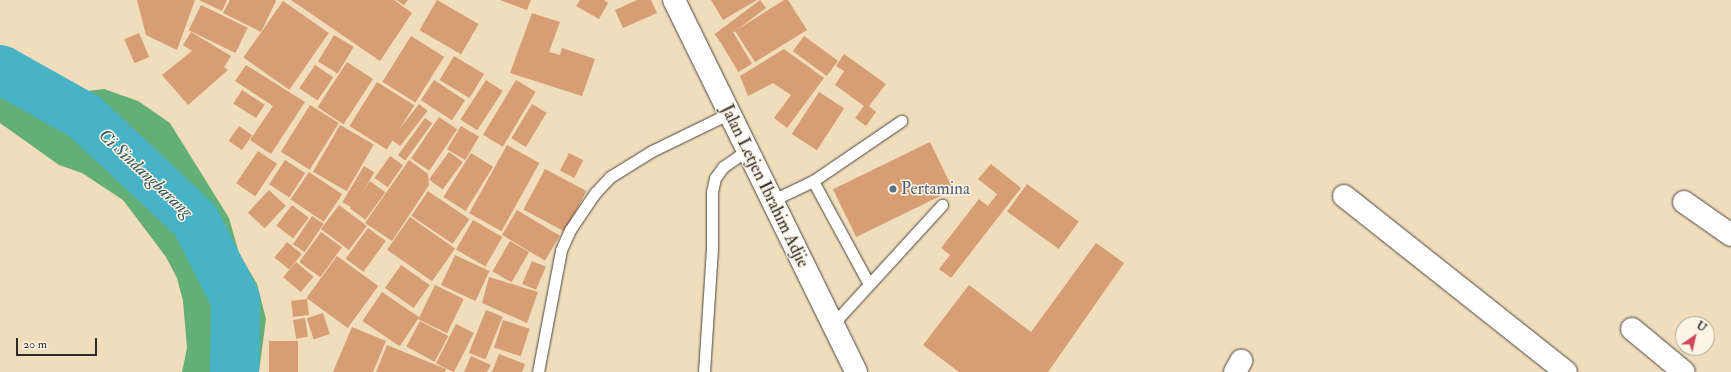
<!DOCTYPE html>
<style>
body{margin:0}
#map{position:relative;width:1731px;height:372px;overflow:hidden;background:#f0ddbb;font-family:"IM FELL Double Pica",serif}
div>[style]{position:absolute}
.forest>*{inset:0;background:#64af78}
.river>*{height:49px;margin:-24.5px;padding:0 24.5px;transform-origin:24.5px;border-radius:24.5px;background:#48b3c6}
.building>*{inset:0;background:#d79d73;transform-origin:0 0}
.roads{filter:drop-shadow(0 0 1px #494641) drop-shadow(0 0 1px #494641)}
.service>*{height:11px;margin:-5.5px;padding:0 5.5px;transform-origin:5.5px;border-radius:5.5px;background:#fff}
.minor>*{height:22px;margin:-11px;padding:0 11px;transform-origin:11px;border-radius:11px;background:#fff}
.primary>*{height:22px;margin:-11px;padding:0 11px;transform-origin:11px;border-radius:11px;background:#fff}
.dots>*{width:11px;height:11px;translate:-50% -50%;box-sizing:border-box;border:2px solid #fcf5e5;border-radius:50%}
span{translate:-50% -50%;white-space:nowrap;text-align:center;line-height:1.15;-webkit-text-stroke:3px #fcf5e5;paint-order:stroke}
.street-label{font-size:17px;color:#2b2b2b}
.service-label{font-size:17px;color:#4e5e75}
.left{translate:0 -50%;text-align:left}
.water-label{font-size:18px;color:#355b61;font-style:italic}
.north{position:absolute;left:1675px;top:316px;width:40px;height:40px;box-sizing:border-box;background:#fcf5e5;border:1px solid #a8a49b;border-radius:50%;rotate:34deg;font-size:11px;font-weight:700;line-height:16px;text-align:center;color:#2b2b2b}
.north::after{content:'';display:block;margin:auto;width:14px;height:18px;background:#d1495b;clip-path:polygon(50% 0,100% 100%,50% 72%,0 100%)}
.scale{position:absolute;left:16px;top:338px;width:81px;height:18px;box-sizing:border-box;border:2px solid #2b2b2b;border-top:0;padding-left:5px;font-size:12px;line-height:14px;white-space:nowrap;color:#2b2b2b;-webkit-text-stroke:3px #fcf5e5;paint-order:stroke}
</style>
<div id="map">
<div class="forest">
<i style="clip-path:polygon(0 72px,33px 90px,71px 93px,104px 89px,138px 101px,170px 123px,229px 218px,239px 253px,257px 284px,266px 319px,259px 372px,182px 372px,187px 348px,183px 301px,177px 278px,166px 257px,123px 200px,82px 173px,59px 165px,0 123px)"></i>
</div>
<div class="river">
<i style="left:0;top:69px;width:96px;rotate:29.2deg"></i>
<i style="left:84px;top:116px;width:152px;rotate:43.1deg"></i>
<i style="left:195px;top:220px;width:89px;rotate:63.1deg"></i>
<i style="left:235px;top:299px;width:73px;rotate:90.8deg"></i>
</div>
<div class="building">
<i style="clip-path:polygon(137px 0,195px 0,177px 50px,146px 35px)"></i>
<i style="clip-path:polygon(199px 0,227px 0,222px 11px)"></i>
<i style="clip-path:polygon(230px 0,275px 0,276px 1px,261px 32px,223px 13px)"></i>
<i style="clip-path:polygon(291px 0,394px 0,412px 13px,380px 61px)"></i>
<i style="clip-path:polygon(396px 0,408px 0,404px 5px)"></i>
<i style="left:437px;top:0;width:48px;height:35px;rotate:30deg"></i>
<i style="clip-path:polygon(500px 0,531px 0,527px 10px)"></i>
<i style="clip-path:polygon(580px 0,604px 0,608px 3px,599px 19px,576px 6px)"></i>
<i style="clip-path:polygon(637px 0,651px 0,657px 13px,623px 28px,615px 10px)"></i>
<i style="clip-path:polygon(711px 0,757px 0,723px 20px)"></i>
<i style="left:760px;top:0;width:10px;height:57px;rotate:53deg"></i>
<i style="clip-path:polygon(784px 0,788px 0,807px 30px,755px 62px,735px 31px)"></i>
<i style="left:283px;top:1px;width:56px;height:69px;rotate:35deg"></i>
<i style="left:201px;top:5px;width:52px;height:28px;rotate:26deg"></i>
<i style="clip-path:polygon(532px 13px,560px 22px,549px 52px,560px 55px,562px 48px,595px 59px,582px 96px,510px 73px)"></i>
<i style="clip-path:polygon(191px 32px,231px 56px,224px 67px,228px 70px,188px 105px,162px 75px,192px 51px,183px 45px)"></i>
<i style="left:733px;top:32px;width:37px;height:16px;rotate:59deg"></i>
<i style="left:139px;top:33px;width:26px;height:16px;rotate:67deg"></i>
<i style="left:334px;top:35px;width:23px;height:31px;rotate:31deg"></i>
<i style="left:411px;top:36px;width:39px;height:54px;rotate:32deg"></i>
<i style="left:804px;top:36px;width:42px;height:19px;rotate:36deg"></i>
<i style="clip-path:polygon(784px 49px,824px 78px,787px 128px,774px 118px,791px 95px,773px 83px,748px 96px,740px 76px)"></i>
<i style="clip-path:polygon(844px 54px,886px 84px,869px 106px,876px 112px,866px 126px,855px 118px,864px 106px,835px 85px,844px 71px,836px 66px)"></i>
<i style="left:454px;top:56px;width:35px;height:28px;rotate:31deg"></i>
<i style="left:347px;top:62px;width:31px;height:54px;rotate:33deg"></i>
<i style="clip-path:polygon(246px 65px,305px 102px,271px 154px,250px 140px,273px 106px,235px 81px)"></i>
<i style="left:315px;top:65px;width:22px;height:28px;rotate:34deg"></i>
<i style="left:434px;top:80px;width:37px;height:24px;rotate:33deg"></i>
<i style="left:486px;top:80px;width:20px;height:47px;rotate:33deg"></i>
<i style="left:516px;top:80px;width:23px;height:64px;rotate:31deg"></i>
<i style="left:377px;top:82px;width:44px;height:52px;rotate:32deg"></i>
<i style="left:242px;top:90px;width:27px;height:16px;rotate:33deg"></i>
<i style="left:819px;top:92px;width:30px;height:50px;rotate:33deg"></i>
<i style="left:419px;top:104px;width:11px;height:45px;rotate:38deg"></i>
<i style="left:532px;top:104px;width:17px;height:40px;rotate:31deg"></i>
<i style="left:310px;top:105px;width:34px;height:55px;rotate:32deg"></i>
<i style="left:439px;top:117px;width:22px;height:50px;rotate:34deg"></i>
<i style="left:425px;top:118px;width:9px;height:46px;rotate:36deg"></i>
<i style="left:340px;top:125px;width:39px;height:54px;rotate:30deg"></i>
<i style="left:239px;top:126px;width:16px;height:18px;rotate:35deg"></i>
<i style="left:461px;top:126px;width:21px;height:27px;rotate:31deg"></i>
<i style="left:930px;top:142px;width:53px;height:108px;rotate:64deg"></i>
<i style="left:507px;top:145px;width:37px;height:78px;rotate:29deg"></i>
<i style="left:258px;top:151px;width:23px;height:39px;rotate:34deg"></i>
<i style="left:449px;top:152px;width:17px;height:34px;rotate:36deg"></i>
<i style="left:471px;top:153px;width:26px;height:52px;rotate:32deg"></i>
<i style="left:569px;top:153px;width:16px;height:20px;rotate:27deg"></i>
<i style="left:390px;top:156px;width:16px;height:27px;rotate:35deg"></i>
<i style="left:285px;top:160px;width:24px;height:29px;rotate:33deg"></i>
<i style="clip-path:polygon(409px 160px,428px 174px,429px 185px,392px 241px,365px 223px)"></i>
<i style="clip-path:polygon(991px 164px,1021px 188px,951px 278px,939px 269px,950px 255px,941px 248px,979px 199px,988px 206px,997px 194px,978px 179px)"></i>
<i style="left:364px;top:166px;width:12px;height:42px;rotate:31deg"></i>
<i style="left:545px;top:169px;width:47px;height:46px;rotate:28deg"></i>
<i style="left:309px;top:172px;width:40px;height:33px;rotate:34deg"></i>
<i style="left:370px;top:181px;width:19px;height:34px;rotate:36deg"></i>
<i style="left:1027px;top:184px;width:64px;height:34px;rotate:36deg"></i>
<i style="left:269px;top:190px;width:23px;height:31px;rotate:43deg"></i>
<i style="left:428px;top:191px;width:50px;height:30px;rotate:34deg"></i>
<i style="left:292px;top:205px;width:21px;height:26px;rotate:37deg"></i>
<i style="left:339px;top:205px;width:35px;height:30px;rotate:37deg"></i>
<i style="left:517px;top:210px;width:50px;height:29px;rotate:31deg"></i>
<i style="left:312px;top:216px;width:14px;height:34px;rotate:34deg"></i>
<i style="left:410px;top:217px;width:55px;height:40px;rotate:35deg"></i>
<i style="left:473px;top:220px;width:34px;height:34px;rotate:30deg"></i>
<i style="left:368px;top:228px;width:22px;height:38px;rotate:36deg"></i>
<i style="left:321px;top:232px;width:26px;height:37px;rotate:36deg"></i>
<i style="left:510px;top:241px;width:22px;height:35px;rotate:30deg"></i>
<i style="left:287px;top:242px;width:19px;height:20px;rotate:39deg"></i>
<i style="clip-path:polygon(1096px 243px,1124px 263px,1048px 372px,959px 372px,923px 345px,969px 285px,1031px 332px)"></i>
<i style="left:455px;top:255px;width:38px;height:33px;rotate:25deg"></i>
<i style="left:337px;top:256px;width:51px;height:52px;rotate:36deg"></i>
<i style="left:532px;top:261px;width:15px;height:25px;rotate:23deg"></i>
<i style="left:296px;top:262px;width:23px;height:20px;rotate:40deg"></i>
<i style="left:401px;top:265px;width:35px;height:28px;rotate:35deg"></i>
<i style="clip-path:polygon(489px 277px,538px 292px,527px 323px,482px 303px)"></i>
<i style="left:435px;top:285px;width:32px;height:38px;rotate:26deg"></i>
<i style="left:382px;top:292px;width:45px;height:35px;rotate:34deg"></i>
<i style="left:307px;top:299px;width:16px;height:16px;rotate:83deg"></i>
<i style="left:486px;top:310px;width:18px;height:46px;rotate:22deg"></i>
<i style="left:323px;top:313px;width:22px;height:17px;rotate:72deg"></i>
<i style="left:305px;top:318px;width:19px;height:12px;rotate:81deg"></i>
<i style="left:503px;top:320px;width:28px;height:29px;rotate:18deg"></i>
<i style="left:420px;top:321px;width:32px;height:29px;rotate:28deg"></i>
<i style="left:456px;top:324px;width:20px;height:44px;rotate:27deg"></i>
<i style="clip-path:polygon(352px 327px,386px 341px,373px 372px,333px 372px)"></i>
<i style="left:269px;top:341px;width:29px;height:31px"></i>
<i style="clip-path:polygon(387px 345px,446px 369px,445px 372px,376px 372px)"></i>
<i style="clip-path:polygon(499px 354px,525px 364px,522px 372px,492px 372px)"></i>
<i style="clip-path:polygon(471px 356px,491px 365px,487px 372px,464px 372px)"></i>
</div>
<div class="roads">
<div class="service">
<i style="left:813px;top:181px;width:117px;rotate:61.5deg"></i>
<i style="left:771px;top:201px;width:47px;rotate:-25.5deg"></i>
<i style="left:813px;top:181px;width:107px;rotate:-34.3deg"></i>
<i style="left:832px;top:325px;width:163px;rotate:-47.5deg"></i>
<i style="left:538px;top:372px;width:124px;rotate:-79.3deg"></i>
<i style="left:561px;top:250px;width:22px;rotate:-66deg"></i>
<i style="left:570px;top:230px;width:45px;rotate:-56deg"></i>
<i style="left:595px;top:193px;width:22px;rotate:-47deg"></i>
<i style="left:610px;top:177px;width:49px;rotate:-31.8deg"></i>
<i style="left:652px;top:151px;width:87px;rotate:-26deg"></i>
<i style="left:704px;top:372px;width:123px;rotate:-86.3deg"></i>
<i style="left:712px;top:249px;width:57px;rotate:-90deg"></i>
<i style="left:712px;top:192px;width:14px;rotate:-78deg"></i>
<i style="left:715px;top:178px;width:14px;rotate:-54deg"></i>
<i style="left:723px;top:167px;width:28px;rotate:-35deg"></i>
</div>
<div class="minor">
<i style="left:1344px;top:196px;width:283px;rotate:38.4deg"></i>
<i style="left:1684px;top:202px;width:57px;rotate:35.1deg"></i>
<i style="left:1632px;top:329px;width:67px;rotate:39.6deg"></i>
<i style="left:1235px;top:372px;width:13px;rotate:-61deg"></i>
</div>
<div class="primary">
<i style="left:674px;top:0;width:414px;rotate:63.9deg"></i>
</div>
</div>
<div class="dots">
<i style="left:893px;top:189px;background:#5c6f8a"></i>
</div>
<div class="street-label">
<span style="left:765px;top:186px;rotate:64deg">Jalan Letjen Ibrahim Adjie</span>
</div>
<div class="service-label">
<span class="left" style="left:901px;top:189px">Pertamina</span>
</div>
<div class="water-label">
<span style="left:145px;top:174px;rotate:43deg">Ci Sindangbarang</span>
</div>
<div class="north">U</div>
<div class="scale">20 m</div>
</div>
